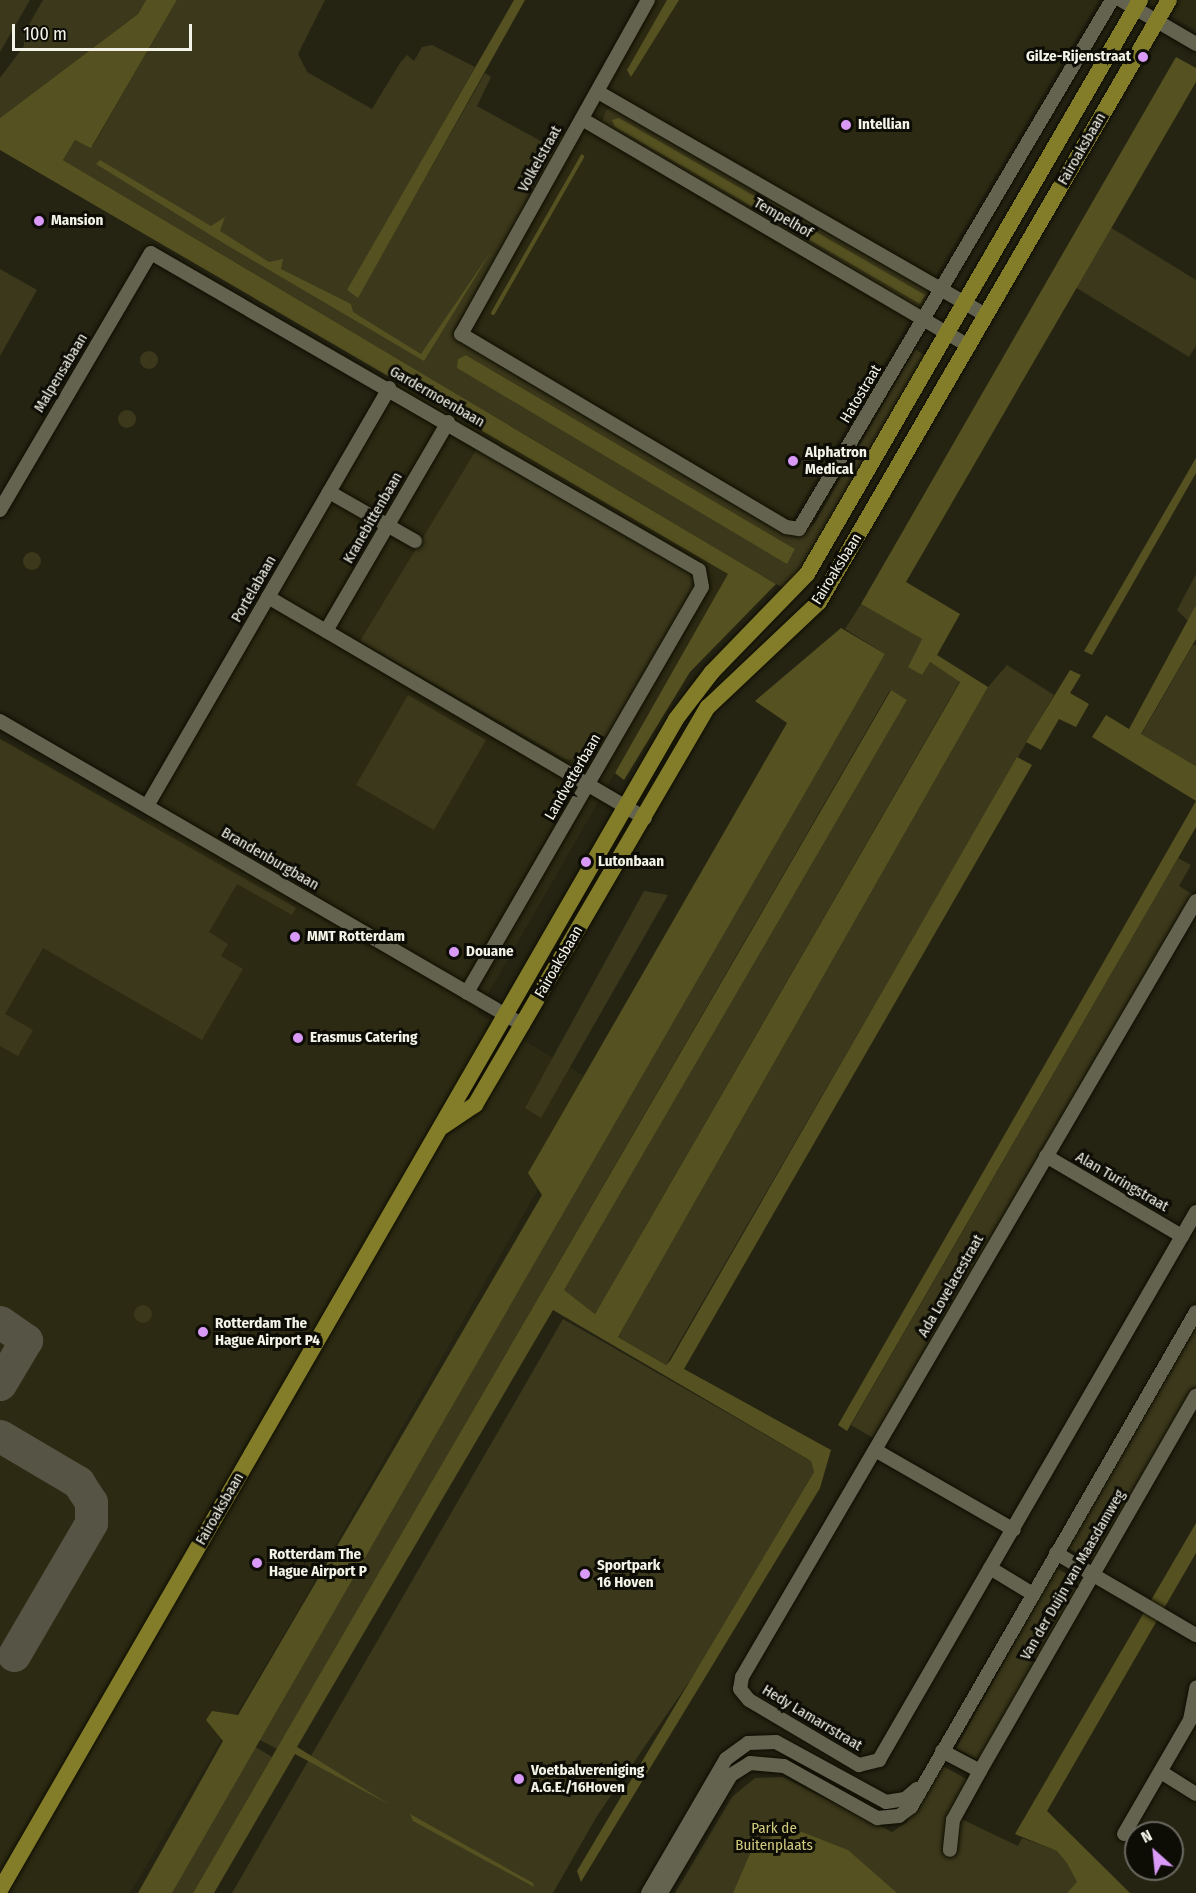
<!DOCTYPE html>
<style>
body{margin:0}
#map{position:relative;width:1196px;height:1893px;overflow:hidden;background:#252413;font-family:"Fira Sans Condensed",sans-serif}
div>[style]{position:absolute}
.built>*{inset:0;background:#2c2a12}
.green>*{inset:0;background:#3b381b;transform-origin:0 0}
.round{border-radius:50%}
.water>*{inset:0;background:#555120}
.stream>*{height:4px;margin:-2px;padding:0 2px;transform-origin:2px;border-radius:2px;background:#555120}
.taxiway>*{height:33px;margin:-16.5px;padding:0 16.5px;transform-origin:16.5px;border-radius:16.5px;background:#565445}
.roads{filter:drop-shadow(0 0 2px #0e0d01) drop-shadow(0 0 2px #0e0d01)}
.minor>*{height:14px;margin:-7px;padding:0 7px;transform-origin:7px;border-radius:7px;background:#646350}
.major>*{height:16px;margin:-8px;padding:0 8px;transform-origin:8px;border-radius:8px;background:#837d2a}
.dots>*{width:16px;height:16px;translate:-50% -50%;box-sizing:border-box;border:3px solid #0d0d06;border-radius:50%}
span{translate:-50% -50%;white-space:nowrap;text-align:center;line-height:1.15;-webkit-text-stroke:6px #0d0d06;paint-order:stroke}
.poi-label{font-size:15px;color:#f4f3e8;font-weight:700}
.right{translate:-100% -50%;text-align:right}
.left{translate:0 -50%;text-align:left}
.street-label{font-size:15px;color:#f4f3e8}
.park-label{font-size:15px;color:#d1cb7e}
.north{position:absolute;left:1124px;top:1821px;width:60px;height:60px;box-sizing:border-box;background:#0d0d06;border:2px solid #696960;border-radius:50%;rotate:333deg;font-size:16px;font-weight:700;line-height:24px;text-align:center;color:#f4f3e8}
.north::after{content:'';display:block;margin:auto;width:21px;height:27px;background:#d99af7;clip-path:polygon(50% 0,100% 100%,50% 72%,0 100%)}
.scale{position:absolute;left:12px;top:24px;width:180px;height:27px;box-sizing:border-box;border:3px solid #f4f3e8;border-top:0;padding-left:8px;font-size:18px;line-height:21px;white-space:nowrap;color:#f4f3e8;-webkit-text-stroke:4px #0d0d06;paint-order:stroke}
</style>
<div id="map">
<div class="built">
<i style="clip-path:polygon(645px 0,1099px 0,780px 540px,447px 343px)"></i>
<i style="clip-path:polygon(1145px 0,1196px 0,1196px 31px)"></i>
<i style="clip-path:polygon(400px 381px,729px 574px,477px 1013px,598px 1084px,293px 1619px,130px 1893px,0 1893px,0 738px,145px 821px)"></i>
</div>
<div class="green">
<i style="clip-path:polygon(0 0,30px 0,0 52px)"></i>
<i style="clip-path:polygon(43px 0,146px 0,138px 14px,0 118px,0 78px,24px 46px,24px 33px)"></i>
<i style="clip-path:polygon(evenodd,177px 0,325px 0,298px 54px,307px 72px,372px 109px,400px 63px,407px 55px,414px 61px,422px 47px,432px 45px,475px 67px,348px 291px,358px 297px,485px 73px,491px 77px,477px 106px,548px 145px,554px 134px,565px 137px,452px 334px,785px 533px,800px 534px,814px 524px,915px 349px,927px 357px,788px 591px,63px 160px,75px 140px,92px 147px,177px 0,466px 355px,795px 549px,787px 563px,458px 368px,458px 359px,466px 355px)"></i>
<i style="clip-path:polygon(evenodd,614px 108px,929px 289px,922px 311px,601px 124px,606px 110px,614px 108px,613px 120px,924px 295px,920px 304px,615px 127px,613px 120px)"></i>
<i style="clip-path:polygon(1110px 227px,1196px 280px,1196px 346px,1189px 357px,1075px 287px)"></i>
<i style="clip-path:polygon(0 269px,37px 290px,0 356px)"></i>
<i class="round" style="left:140px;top:351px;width:18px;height:18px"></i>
<i class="round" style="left:118px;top:410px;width:18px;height:18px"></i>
<i style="clip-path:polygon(478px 447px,689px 570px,694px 579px,693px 589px,599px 751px,586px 761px,565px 759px,360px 641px)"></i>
<i class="round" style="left:23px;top:552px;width:18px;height:18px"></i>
<i style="clip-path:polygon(1196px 574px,1196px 605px,1189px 622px,1177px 610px)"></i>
<i style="clip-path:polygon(861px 604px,922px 639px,908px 667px,930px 662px,960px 681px,595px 1314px,563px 1290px,907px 700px,890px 690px,277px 1749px,258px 1739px,885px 654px,845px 629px)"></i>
<i style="clip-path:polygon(1193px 645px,1196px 645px,1196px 766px,1141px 735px)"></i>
<i style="clip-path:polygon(1007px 665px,1054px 695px,666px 1365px,618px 1337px,988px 687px)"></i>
<i style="left:408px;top:695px;width:90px;height:104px;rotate:30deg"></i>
<i style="clip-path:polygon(0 739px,296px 908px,292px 915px,237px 884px,209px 932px,228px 944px,221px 956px,243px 969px,202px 1040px,43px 948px,5px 1014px,33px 1030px,18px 1056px,0 1046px)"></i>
<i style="clip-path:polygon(1178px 858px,1191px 865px,1179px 886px,1192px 894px,875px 1439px,851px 1425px)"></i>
<i style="clip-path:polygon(644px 891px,668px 895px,541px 1118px,525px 1108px)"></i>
<i class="round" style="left:134px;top:1305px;width:18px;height:18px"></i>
<i style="clip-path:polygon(563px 1319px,811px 1461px,814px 1472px,693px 1676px,597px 1816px,553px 1893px,232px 1893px)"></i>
<i style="clip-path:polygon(1196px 1326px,1196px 1389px,1095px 1564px,1080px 1549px,1077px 1553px,1068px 1548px)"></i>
<i style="left:1056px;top:1568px;width:31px;height:206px;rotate:29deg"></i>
<i style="clip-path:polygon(254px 1746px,272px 1757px,193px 1893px,172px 1893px)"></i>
<i style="clip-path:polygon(941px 1765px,968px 1780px,949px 1813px,1018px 1846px,1022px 1838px,1057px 1851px,1106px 1893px,675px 1893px,732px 1797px,755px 1778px,783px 1777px,892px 1832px,907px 1822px)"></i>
</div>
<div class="water">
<i style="clip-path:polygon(146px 0,177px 0,91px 148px,75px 140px,63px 160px,776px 584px,690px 672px,624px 780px,615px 773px,728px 574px,0 150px,0 118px,138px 14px)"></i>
<i style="clip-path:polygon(514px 0,525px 0,358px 298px,347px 290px)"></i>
<i style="clip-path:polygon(667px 0,679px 0,631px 77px,627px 70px)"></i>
<i style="clip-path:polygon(1176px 57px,1196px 68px,1196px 82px,906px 582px,960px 614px,937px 655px,988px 687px,618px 1337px,666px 1365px,670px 1361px,1017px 757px,1032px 765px,684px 1369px,831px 1450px,820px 1488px,581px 1882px,577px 1871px,814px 1472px,811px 1461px,553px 1310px,297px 1747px,390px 1805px,295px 1754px,214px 1893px,193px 1893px,891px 690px,907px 700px,564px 1290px,595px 1314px,960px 682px,930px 662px,922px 675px,908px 667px,922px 639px,861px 604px)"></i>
<i style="clip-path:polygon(619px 118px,925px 295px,920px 304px,615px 127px,612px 120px)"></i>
<i style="clip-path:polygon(100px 160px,211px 226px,225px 217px,220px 231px,269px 262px,283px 259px,281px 269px,351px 304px,353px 312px,421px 354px,492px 250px,424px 361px,225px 244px,96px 164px)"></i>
<i style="clip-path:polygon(466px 355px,795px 549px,787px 564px,457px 368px,458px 359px)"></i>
<i style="clip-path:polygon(1196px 458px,1196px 473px,1092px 655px,1084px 651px)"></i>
<i style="clip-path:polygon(1196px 605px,1196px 639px,1141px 734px,1196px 766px,1196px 827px,847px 1431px,838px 1425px,1196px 801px,1092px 737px,1106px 715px,1129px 729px)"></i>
<i style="clip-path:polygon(841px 628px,885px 654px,172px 1893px,138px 1893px,223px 1741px,206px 1720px,212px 1711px,238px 1715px,418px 1408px,542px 1195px,528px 1173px,787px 723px,755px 701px)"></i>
<i style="clip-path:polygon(1070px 670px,1081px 675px,1070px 693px,1089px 704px,1076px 727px,1059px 719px,1041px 750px,1026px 742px)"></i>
<i style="clip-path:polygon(1196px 1523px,1196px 1553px,1047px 1811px,1130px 1893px,1067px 1893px,1077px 1882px,1067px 1863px,1057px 1851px,1015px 1834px)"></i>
<i style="clip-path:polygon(410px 1814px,533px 1883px,534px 1887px,413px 1821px)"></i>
<i style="clip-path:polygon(802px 1832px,848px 1850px,897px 1893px,733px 1893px,752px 1849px,778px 1833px)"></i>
</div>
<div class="stream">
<i style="left:493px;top:313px;width:180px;rotate:-60.3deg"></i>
</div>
<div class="taxiway">
<i style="left:0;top:1322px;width:32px;rotate:35deg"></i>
<i style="left:26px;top:1340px;width:51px;rotate:120.6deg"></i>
<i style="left:0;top:1436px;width:91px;rotate:30.5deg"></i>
<i style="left:78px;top:1482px;width:24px;rotate:57deg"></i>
<i style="left:91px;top:1502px;width:21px;rotate:90deg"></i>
<i style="left:91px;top:1523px;width:153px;rotate:120.3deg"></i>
</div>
<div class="roads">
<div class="minor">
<i style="left:648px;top:0;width:383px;rotate:119.2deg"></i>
<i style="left:461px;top:334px;width:378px;rotate:30.7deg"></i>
<i style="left:786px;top:527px;width:13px;rotate:9deg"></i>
<i style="left:799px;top:529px;width:615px;rotate:-59.39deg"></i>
<i style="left:1121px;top:0;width:87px;rotate:30.4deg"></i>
<i style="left:598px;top:92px;width:448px;rotate:29.9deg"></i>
<i style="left:582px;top:119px;width:449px;rotate:30.4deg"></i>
<i style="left:329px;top:492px;width:99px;rotate:29.7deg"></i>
<i style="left:0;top:510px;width:298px;rotate:-59.6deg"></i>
<i style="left:151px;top:253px;width:633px;rotate:30.05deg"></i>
<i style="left:699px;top:570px;width:17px;rotate:80deg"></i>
<i style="left:702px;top:587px;width:469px;rotate:120.1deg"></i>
<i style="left:268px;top:597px;width:437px;rotate:30.4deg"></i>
<i style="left:326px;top:631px;width:242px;rotate:-59.7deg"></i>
<i style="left:0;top:721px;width:605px;rotate:30.17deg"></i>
<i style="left:147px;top:806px;width:483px;rotate:-59.9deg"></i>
<i style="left:1196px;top:901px;width:899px;rotate:120.33deg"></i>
<i style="left:742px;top:1677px;width:12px;rotate:99deg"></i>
<i style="left:740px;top:1689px;width:14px;rotate:51deg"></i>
<i style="left:749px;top:1700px;width:128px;rotate:30.6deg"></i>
<i style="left:859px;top:1765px;width:21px;rotate:-14deg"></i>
<i style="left:879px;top:1760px;width:633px;rotate:-59.95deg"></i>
<i style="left:1046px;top:1156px;width:158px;rotate:30.5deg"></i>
<i style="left:875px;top:1450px;width:160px;rotate:29.9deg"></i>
<i style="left:1056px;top:1553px;width:162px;rotate:30.4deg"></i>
<i style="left:990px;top:1568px;width:50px;rotate:31.2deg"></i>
<i style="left:942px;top:1751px;width:43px;rotate:27.8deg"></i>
<i style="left:980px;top:1771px;width:56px;rotate:118.9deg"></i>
<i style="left:953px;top:1820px;width:30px;rotate:96deg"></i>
<i style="left:980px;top:1771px;width:433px;rotate:-60.1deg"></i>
<i style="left:1161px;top:1772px;width:41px;rotate:32.2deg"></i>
<i style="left:1124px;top:1834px;width:132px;rotate:-59.9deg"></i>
<i style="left:1190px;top:1720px;width:33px;rotate:-79deg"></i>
<i style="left:648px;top:1893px;width:155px;rotate:-59.8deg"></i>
<i style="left:726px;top:1759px;width:27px;rotate:-36deg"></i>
<i style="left:748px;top:1743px;width:28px;rotate:-2deg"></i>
<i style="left:776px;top:1742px;width:125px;rotate:28.6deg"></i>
<i style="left:886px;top:1802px;width:19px;rotate:-9deg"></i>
<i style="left:905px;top:1799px;width:16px;rotate:-40deg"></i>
<i style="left:661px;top:1893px;width:137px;rotate:-59.3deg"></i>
<i style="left:731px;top:1775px;width:22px;rotate:-32deg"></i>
<i style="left:750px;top:1763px;width:34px;rotate:5deg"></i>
<i style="left:784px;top:1766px;width:107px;rotate:29.2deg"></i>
<i style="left:877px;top:1818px;width:22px;rotate:-5deg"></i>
<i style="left:899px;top:1816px;width:15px;rotate:-37deg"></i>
<i style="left:911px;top:1807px;width:571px;rotate:-60.07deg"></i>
</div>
<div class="major">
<i style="left:442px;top:1127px;width:40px;rotate:-34deg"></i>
<i style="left:475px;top:1105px;width:461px;rotate:-59.7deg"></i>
<i style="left:708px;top:707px;width:153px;rotate:-43.4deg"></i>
<i style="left:819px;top:602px;width:696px;rotate:-59.83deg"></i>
<i style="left:0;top:1890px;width:1352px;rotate:-60deg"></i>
<i style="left:676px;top:719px;width:59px;rotate:-52.5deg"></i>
<i style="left:712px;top:672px;width:136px;rotate:-45.9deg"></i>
<i style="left:807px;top:574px;width:664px;rotate:-59.88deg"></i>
</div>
</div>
<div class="dots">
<i style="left:1143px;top:57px;background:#d99af7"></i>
<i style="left:846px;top:125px;background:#d99af7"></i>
<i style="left:39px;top:221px;background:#d99af7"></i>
<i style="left:793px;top:461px;background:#d99af7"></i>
<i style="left:586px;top:862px;background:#d99af7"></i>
<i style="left:295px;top:937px;background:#d99af7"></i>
<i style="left:454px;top:952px;background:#d99af7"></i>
<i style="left:298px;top:1038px;background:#d99af7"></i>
<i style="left:203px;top:1332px;background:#d99af7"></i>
<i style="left:257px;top:1563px;background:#d99af7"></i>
<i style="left:585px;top:1574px;background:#d99af7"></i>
<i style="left:519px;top:1779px;background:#d99af7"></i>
</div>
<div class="poi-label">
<span class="right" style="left:1131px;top:57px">Gilze-Rijenstraat</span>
<span class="left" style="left:858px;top:125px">Intellian</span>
<span class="left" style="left:51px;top:221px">Mansion</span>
<span class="left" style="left:805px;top:461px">Alphatron<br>Medical</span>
<span class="left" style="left:598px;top:862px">Lutonbaan</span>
<span class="left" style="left:307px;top:937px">MMT Rotterdam</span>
<span class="left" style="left:466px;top:952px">Douane</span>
<span class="left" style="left:310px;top:1038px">Erasmus Catering</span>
<span class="left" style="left:215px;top:1332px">Rotterdam The<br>Hague Airport P4</span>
<span class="left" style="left:269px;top:1563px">Rotterdam The<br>Hague Airport P</span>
<span class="left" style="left:597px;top:1574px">Sportpark<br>16 Hoven</span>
<span class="left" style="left:531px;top:1779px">Voetbalvereniging<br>A.G.E./16Hoven</span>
</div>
<div class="street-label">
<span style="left:1082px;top:149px;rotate:-60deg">Fairoaksbaan</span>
<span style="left:540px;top:159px;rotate:-61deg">Volkelstraat</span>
<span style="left:783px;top:218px;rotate:30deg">Tempelhof</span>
<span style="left:61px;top:373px;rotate:-59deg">Malpensabaan</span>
<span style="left:861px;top:394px;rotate:-59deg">Hatostraat</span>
<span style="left:437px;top:397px;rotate:30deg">Gardermoenbaan</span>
<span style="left:373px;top:518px;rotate:-60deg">Kranebittenbaan</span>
<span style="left:837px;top:569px;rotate:-58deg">Fairoaksbaan</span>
<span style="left:254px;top:589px;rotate:-60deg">Portelabaan</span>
<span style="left:573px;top:777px;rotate:-60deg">Landvetterbaan</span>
<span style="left:270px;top:859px;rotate:30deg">Brandenburgbaan</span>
<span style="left:559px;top:962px;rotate:-60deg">Fairoaksbaan</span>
<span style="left:1122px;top:1182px;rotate:30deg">Alan Turingstraat</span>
<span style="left:951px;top:1286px;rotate:-60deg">Ada Lovelacestraat</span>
<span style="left:220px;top:1509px;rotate:-60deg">Fairoaksbaan</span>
<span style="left:1073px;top:1575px;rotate:-60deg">Van der Duijn van Maasdamweg</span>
<span style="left:812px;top:1718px;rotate:31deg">Hedy Lamarrstraat</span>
</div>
<div class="park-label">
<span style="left:774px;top:1837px">Park de<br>Buitenplaats</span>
</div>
<div class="north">N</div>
<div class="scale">100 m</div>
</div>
